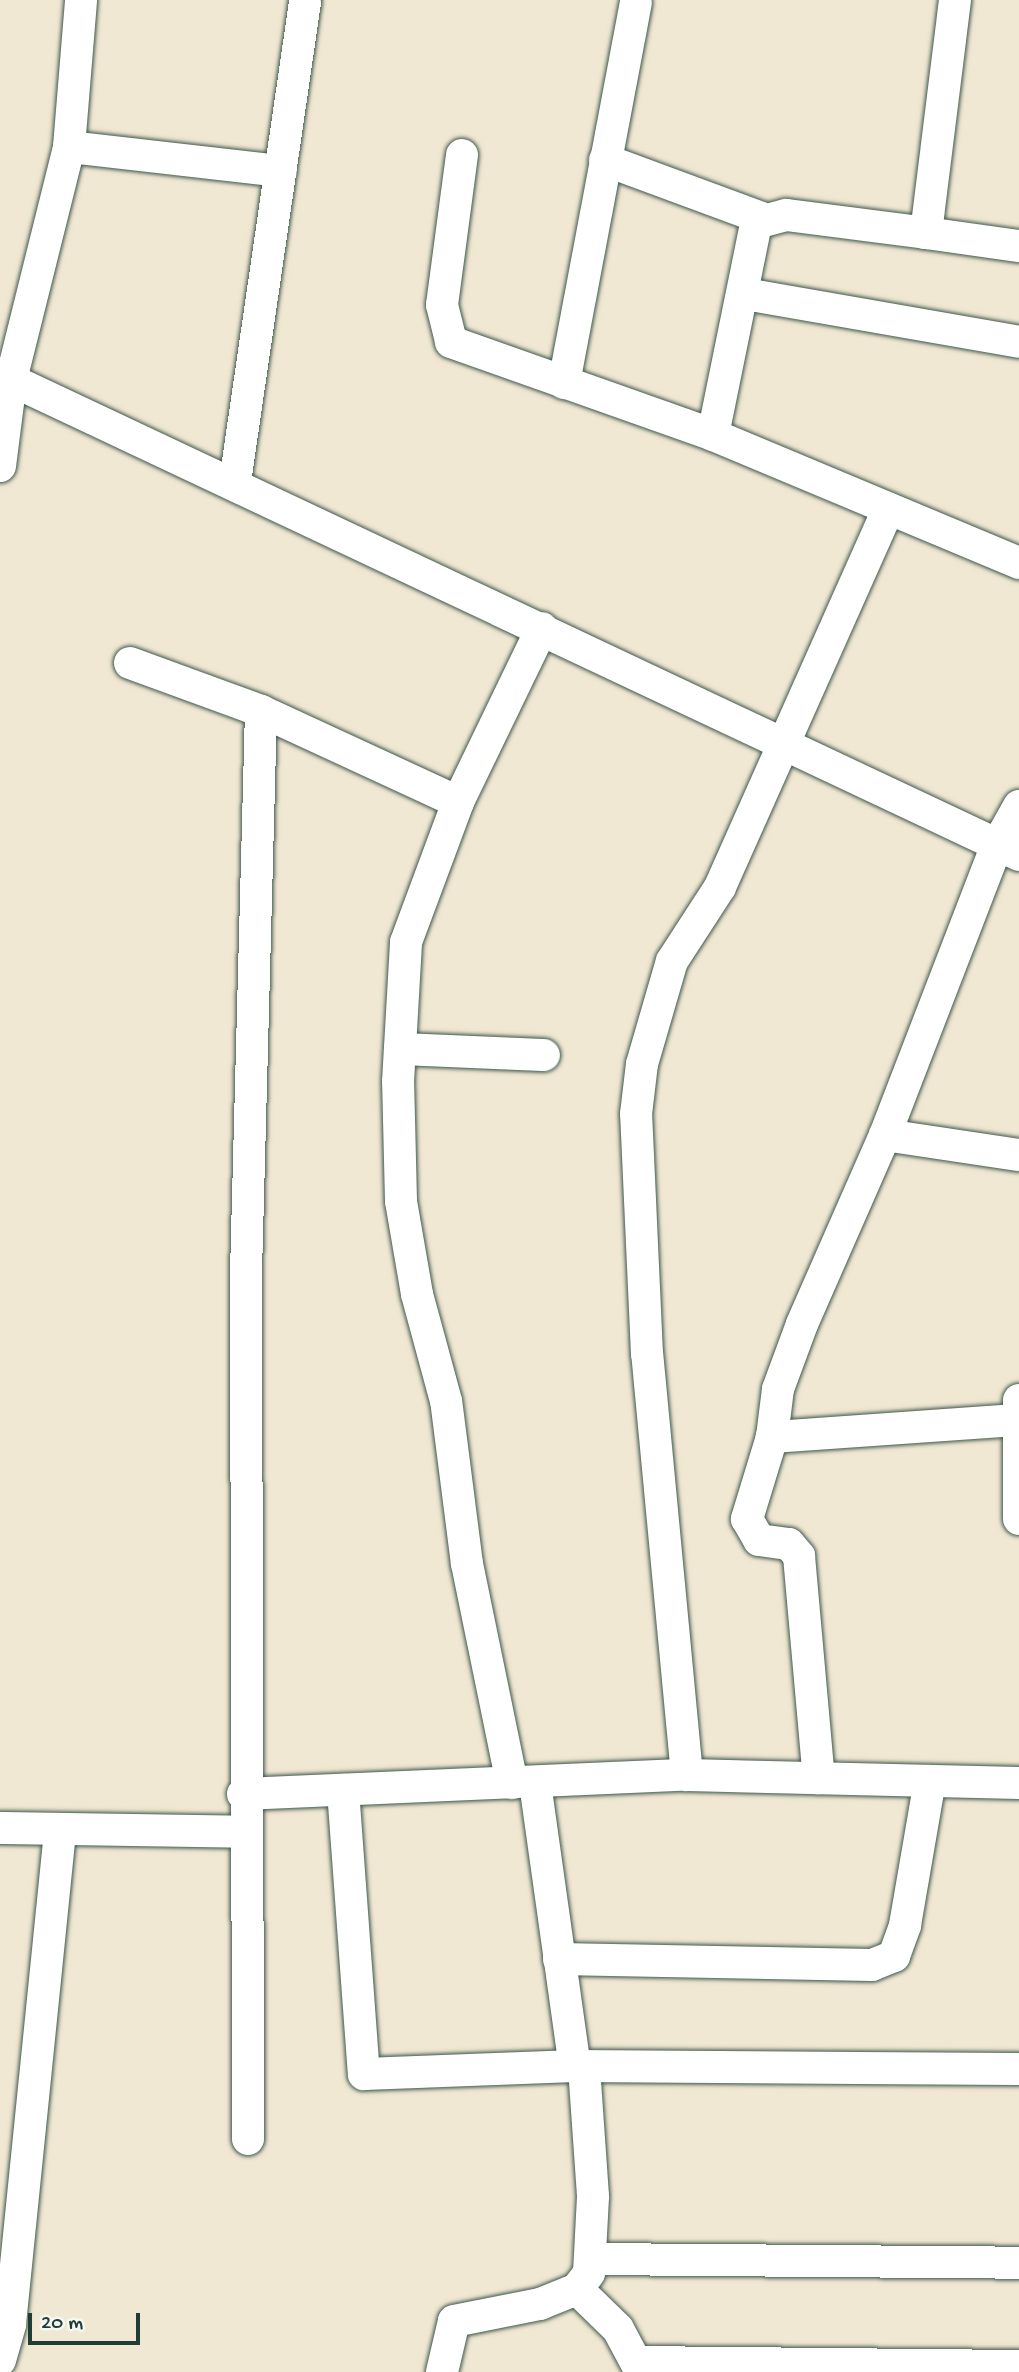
<!DOCTYPE html>
<style>
body{margin:0}
#map{position:relative;width:1019px;height:2372px;overflow:hidden;background:#f1e8d3;font-family:"Gochi Hand",sans-serif}
div>[style]{position:absolute}
.roads{filter:drop-shadow(0 0 2px #3e574c) drop-shadow(0 0 2px #3e574c)}
.minor>*{height:32px;margin:-16px;padding:0 16px;transform-origin:16px;border-radius:16px;background:#fff}
span{translate:-50% -50%;white-space:nowrap;text-align:center;line-height:1.15;-webkit-text-stroke:6px #f6f6f2;paint-order:stroke}
.scale{position:absolute;left:28px;top:2313px;width:112px;height:32px;box-sizing:border-box;border:4px solid #1f3d34;border-top:0;padding-left:9px;font-size:21px;line-height:24px;white-space:nowrap;color:#1f3d34;-webkit-text-stroke:5px #f6f6f2;paint-order:stroke}
</style>
<div id="map">
<div class="roads">
<div class="minor">
<i style="left:69px;top:147px;width:213px;rotate:6.5deg"></i>
<i style="left:462px;top:155px;width:151px;rotate:97.6deg"></i>
<i style="left:442px;top:305px;width:38px;rotate:76deg"></i>
<i style="left:451px;top:342px;width:278px;rotate:19.5deg"></i>
<i style="left:713px;top:435px;width:332px;rotate:22.7deg"></i>
<i style="left:605px;top:160px;width:167px;rotate:20.3deg"></i>
<i style="left:926px;top:233px;width:94px;rotate:8deg"></i>
<i style="left:745px;top:294px;width:278px;rotate:9.9deg"></i>
<i style="left:11px;top:380px;width:1114px;rotate:25.23deg"></i>
<i style="left:564px;top:383px;width:387px;rotate:-79.3deg"></i>
<i style="left:713px;top:435px;width:216px;rotate:-78.5deg"></i>
<i style="left:756px;top:223px;width:31px;rotate:-15deg"></i>
<i style="left:786px;top:215px;width:141px;rotate:7.3deg"></i>
<i style="left:926px;top:233px;width:235px;rotate:-82.9deg"></i>
<i style="left:0;top:466px;width:87px;rotate:-82.7deg"></i>
<i style="left:11px;top:380px;width:240px;rotate:-76deg"></i>
<i style="left:69px;top:147px;width:147px;rotate:-85.3deg"></i>
<i style="left:235px;top:482px;width:487px;rotate:-81.7deg"></i>
<i style="left:130px;top:663px;width:140px;rotate:20.1deg"></i>
<i style="left:261px;top:711px;width:217px;rotate:24.8deg"></i>
<i style="left:400px;top:1049px;width:144px;rotate:2.4deg"></i>
<i style="left:885px;top:1135px;width:135px;rotate:8.5deg"></i>
<i style="left:1019px;top:1400px;width:119px;rotate:90deg"></i>
<i style="left:1016px;top:1420px;width:245px;rotate:176deg"></i>
<i style="left:772px;top:1437px;width:48px;rotate:-82.9deg"></i>
<i style="left:778px;top:1389px;width:69px;rotate:-69.7deg"></i>
<i style="left:802px;top:1324px;width:206px;rotate:-66.3deg"></i>
<i style="left:885px;top:1135px;width:311px;rotate:-68.9deg"></i>
<i style="left:997px;top:845px;width:45px;rotate:-60.6deg"></i>
<i style="left:772px;top:1437px;width:86px;rotate:107deg"></i>
<i style="left:747px;top:1519px;width:24px;rotate:60deg"></i>
<i style="left:759px;top:1540px;width:30px;rotate:8deg"></i>
<i style="left:789px;top:1544px;width:16px;rotate:50deg"></i>
<i style="left:799px;top:1556px;width:223px;rotate:84.9deg"></i>
<i style="left:687px;top:1775px;width:423px;rotate:-95.4deg"></i>
<i style="left:647px;top:1354px;width:240px;rotate:-92.6deg"></i>
<i style="left:636px;top:1114px;width:50px;rotate:-83.2deg"></i>
<i style="left:642px;top:1064px;width:107px;rotate:-73.8deg"></i>
<i style="left:672px;top:961px;width:88px;rotate:-57deg"></i>
<i style="left:720px;top:887px;width:414px;rotate:-66deg"></i>
<i style="left:512px;top:1783px;width:224px;rotate:-101.6deg"></i>
<i style="left:467px;top:1564px;width:164px;rotate:-97.3deg"></i>
<i style="left:446px;top:1401px;width:111px;rotate:-105.2deg"></i>
<i style="left:417px;top:1294px;width:94px;rotate:-99.8deg"></i>
<i style="left:401px;top:1201px;width:119px;rotate:-91.4deg"></i>
<i style="left:398px;top:1082px;width:140px;rotate:-86.7deg"></i>
<i style="left:406px;top:942px;width:149px;rotate:-69.6deg"></i>
<i style="left:458px;top:802px;width:193px;rotate:-64.2deg"></i>
<i style="left:535px;top:1783px;width:286px;rotate:82deg"></i>
<i style="left:343px;top:1790px;width:285px;rotate:85.8deg"></i>
<i style="left:364px;top:2074px;width:211px;rotate:-2.2deg"></i>
<i style="left:575px;top:2066px;width:444px;rotate:0.4deg"></i>
<i style="left:243px;top:1794px;width:444px;rotate:-2.5deg"></i>
<i style="left:687px;top:1775px;width:332px;rotate:1.4deg"></i>
<i style="left:0;top:1828px;width:244px;rotate:0.9deg"></i>
<i style="left:559px;top:1959px;width:313px;rotate:1.1deg"></i>
<i style="left:872px;top:1965px;width:24px;rotate:-22deg"></i>
<i style="left:894px;top:1956px;width:33px;rotate:-70deg"></i>
<i style="left:905px;top:1925px;width:146px;rotate:-80.2deg"></i>
<i style="left:248px;top:2139px;width:867px;rotate:-90.13deg"></i>
<i style="left:246px;top:1272px;width:561px;rotate:-88.47deg"></i>
<i style="left:593px;top:2259px;width:426px;rotate:0.5deg"></i>
<i style="left:577px;top:2289px;width:57px;rotate:44.3deg"></i>
<i style="left:618px;top:2329px;width:49px;rotate:61.9deg"></i>
<i style="left:0;top:2360px;width:37px;rotate:-74deg"></i>
<i style="left:10px;top:2324px;width:495px;rotate:-84.2deg"></i>
<i style="left:637px;top:2362px;width:382px;rotate:0.6deg"></i>
<i style="left:442px;top:2372px;width:52px;rotate:-76.8deg"></i>
<i style="left:454px;top:2321px;width:88px;rotate:-11.2deg"></i>
<i style="left:540px;top:2304px;width:40px;rotate:-22deg"></i>
<i style="left:577px;top:2289px;width:20px;rotate:-53deg"></i>
<i style="left:589px;top:2273px;width:77px;rotate:-87deg"></i>
<i style="left:593px;top:2196px;width:130px;rotate:-94deg"></i>
</div>
</div>
<div class="scale">20 m</div>
</div>
